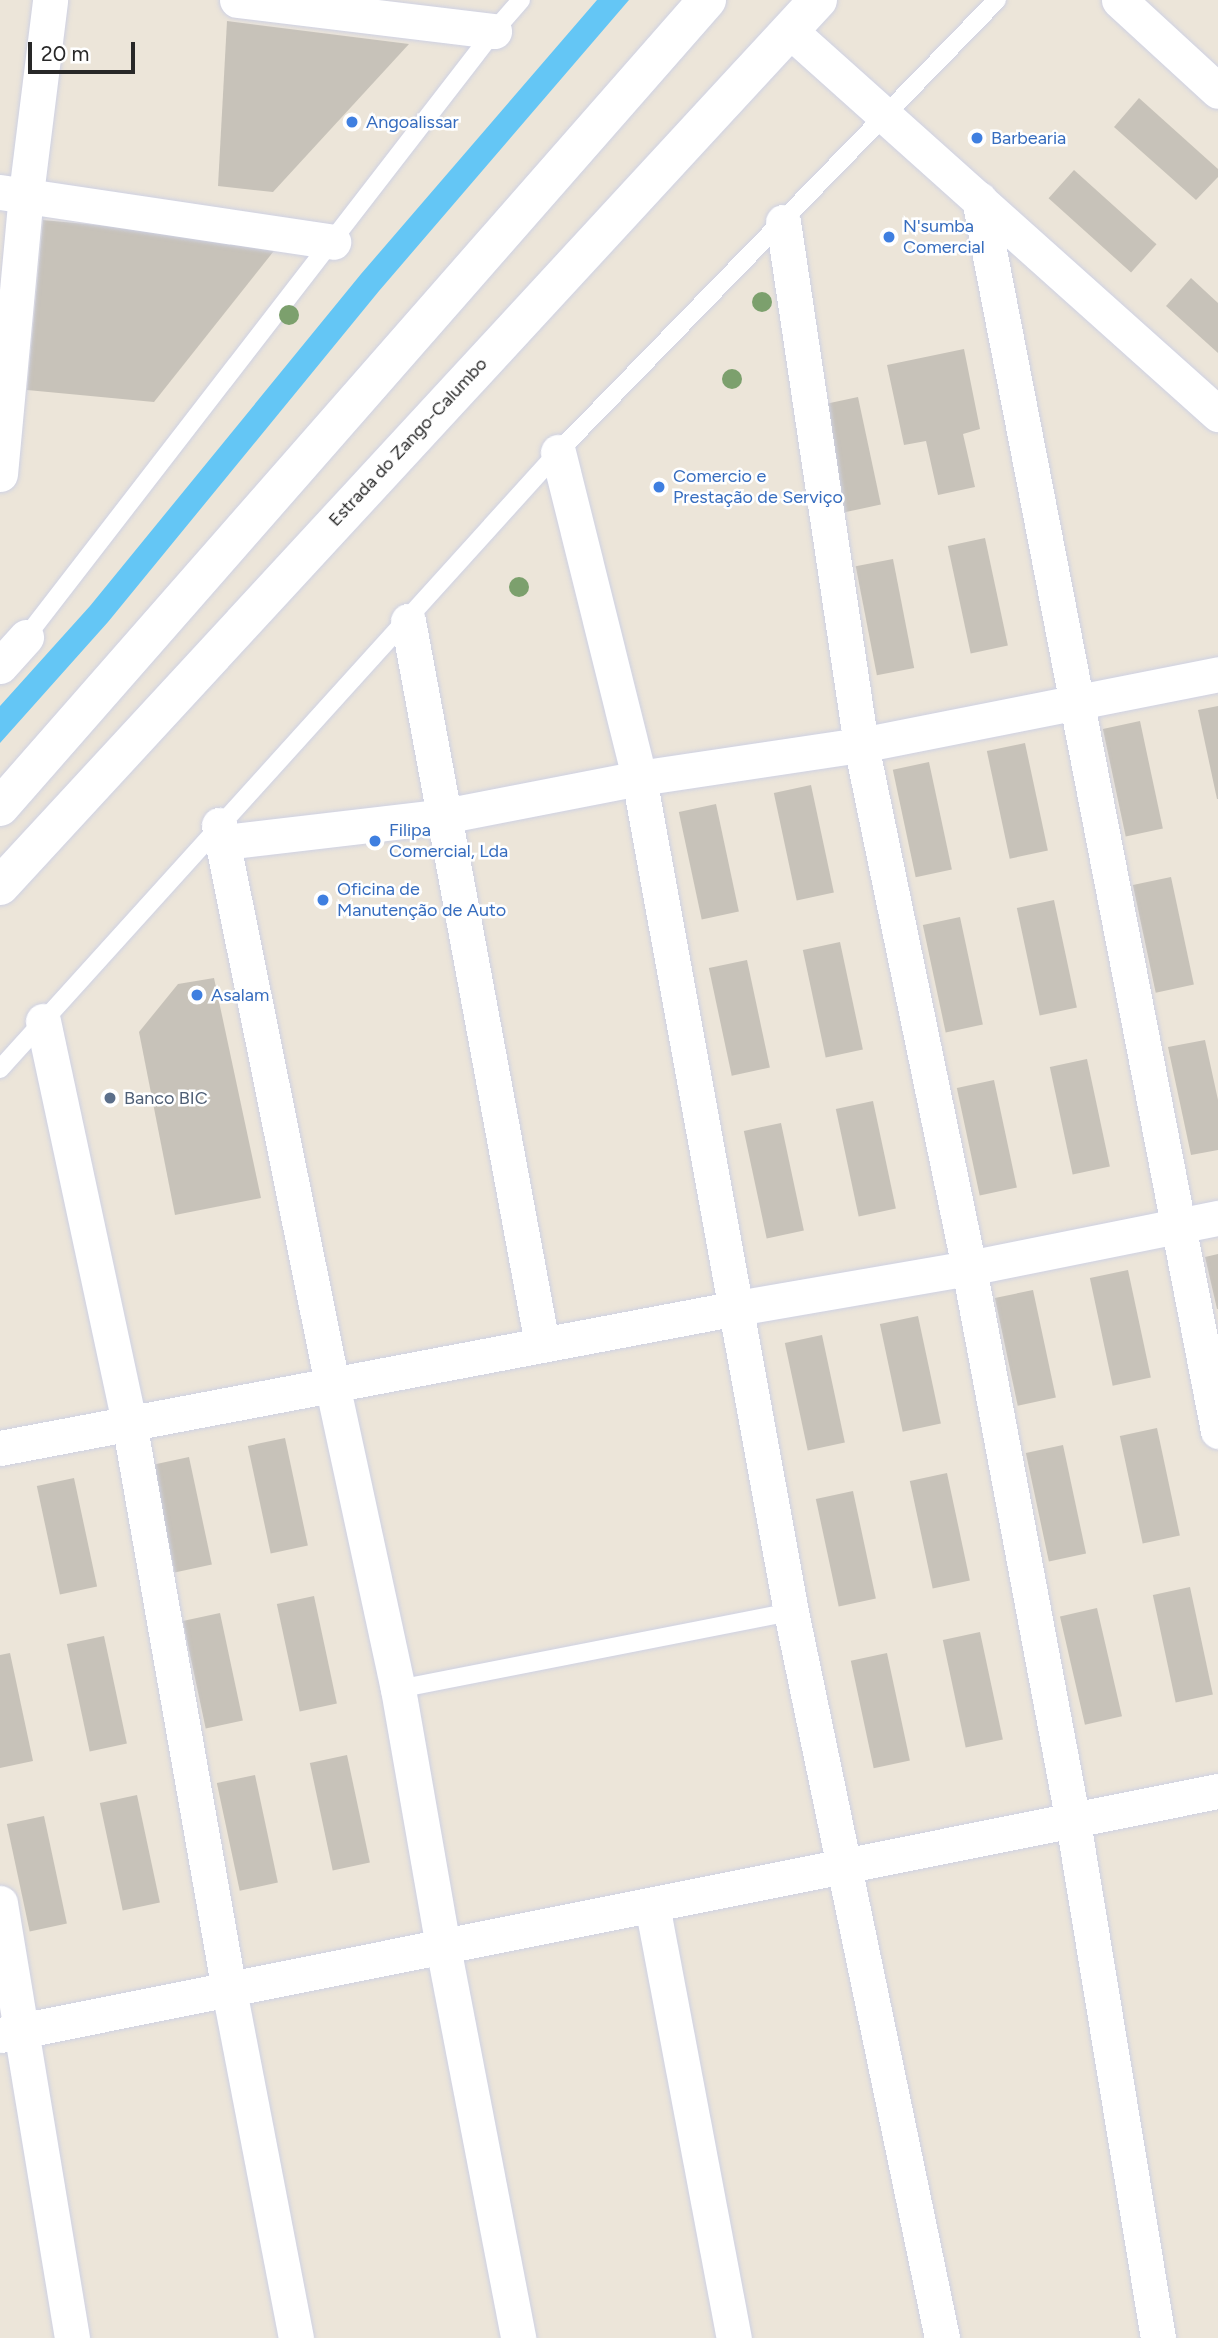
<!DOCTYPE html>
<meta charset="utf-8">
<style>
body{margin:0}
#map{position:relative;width:1218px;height:2338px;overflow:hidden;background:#ece5d9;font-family:Figtree,sans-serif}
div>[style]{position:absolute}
.water>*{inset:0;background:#64c6f5}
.building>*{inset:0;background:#c7c2b9;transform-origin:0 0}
.roads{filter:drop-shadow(0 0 2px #ced1e3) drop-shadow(0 0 2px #ced1e3)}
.lane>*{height:18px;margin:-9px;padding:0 9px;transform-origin:9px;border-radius:9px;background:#fff}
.street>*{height:35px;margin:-17.5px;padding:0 17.5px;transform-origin:17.5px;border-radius:17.5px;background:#fff}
.secondary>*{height:38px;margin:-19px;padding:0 19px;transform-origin:19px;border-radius:19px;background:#fff}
.trees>*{width:20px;height:20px;margin:-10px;border-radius:50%;background:#7ca06d}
.dots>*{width:19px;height:19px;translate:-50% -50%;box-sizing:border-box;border:4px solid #fff;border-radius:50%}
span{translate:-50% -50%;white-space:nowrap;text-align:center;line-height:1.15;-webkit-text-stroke:5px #fff;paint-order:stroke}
.shop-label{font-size:18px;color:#366cbe}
.left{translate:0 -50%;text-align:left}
.street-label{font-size:18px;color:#282828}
.service-label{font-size:18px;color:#4e5e75}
.scale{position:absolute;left:28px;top:42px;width:107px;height:32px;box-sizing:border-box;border:4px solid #282828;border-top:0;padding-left:9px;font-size:21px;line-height:24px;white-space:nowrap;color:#282828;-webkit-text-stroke:5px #fff;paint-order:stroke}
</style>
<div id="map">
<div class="water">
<i style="clip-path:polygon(597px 0,629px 0,379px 291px,108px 622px,0 743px,0 706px,90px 606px,361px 274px)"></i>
</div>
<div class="building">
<i style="clip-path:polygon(227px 21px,409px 44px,273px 192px,218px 186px)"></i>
<i style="clip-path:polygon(1139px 98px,1218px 169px,1218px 177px,1196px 200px,1114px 127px)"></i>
<i style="left:1074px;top:170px;width:111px;height:38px;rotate:42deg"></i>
<i style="clip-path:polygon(43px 220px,281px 242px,154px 402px,27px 390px)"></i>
<i style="clip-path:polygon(1191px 278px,1218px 303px,1218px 353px,1166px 306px)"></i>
<i style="clip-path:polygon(964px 349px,980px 429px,963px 434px,975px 487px,938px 495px,926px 441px,904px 445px,887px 365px)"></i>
<i style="left:858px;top:397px;width:110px;height:37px;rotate:78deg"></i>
<i style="left:985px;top:538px;width:110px;height:38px;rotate:78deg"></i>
<i style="left:893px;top:559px;width:111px;height:38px;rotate:79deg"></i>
<i style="clip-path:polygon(1218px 706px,1218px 799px,1217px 799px,1198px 710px)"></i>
<i style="left:1140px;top:721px;width:110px;height:38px;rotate:78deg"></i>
<i style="left:1025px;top:743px;width:110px;height:39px;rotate:78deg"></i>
<i style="left:929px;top:762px;width:110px;height:37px;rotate:78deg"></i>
<i style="left:811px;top:785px;width:110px;height:38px;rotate:78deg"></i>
<i style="left:716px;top:804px;width:110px;height:38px;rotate:78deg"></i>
<i style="left:1171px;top:877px;width:110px;height:39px;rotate:78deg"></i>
<i style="left:1054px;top:900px;width:110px;height:38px;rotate:78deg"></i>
<i style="left:960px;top:917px;width:110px;height:38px;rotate:78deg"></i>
<i style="left:840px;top:942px;width:110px;height:38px;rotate:78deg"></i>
<i style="left:747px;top:960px;width:110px;height:39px;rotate:78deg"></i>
<i style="clip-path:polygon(214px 978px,261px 1198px,175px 1215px,139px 1032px,178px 984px)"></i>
<i style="clip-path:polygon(1205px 1040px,1218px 1100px,1218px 1150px,1191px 1155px,1168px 1047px)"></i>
<i style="left:1087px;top:1059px;width:110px;height:38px;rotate:78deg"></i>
<i style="left:994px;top:1080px;width:110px;height:38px;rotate:78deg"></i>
<i style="left:873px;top:1101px;width:110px;height:38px;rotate:78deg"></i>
<i style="left:781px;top:1123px;width:110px;height:38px;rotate:78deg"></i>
<i style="clip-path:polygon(1218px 1254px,1218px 1309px,1217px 1309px,1205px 1257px)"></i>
<i style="left:1128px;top:1270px;width:110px;height:39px;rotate:78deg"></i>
<i style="left:1033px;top:1290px;width:110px;height:39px;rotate:78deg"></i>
<i style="left:918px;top:1316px;width:110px;height:39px;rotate:78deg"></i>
<i style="left:822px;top:1335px;width:110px;height:38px;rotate:78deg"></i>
<i style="left:1157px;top:1428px;width:110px;height:38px;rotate:78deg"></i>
<i style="left:285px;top:1438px;width:110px;height:38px;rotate:78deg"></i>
<i style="left:1063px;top:1445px;width:111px;height:38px;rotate:78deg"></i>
<i style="left:189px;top:1457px;width:110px;height:38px;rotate:78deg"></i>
<i style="left:947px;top:1473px;width:110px;height:38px;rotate:78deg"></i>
<i style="left:74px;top:1478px;width:111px;height:38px;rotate:78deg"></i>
<i style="left:853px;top:1491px;width:110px;height:38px;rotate:78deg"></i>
<i style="left:1190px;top:1587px;width:110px;height:38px;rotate:78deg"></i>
<i style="left:314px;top:1596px;width:110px;height:38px;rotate:78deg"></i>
<i style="left:1097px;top:1608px;width:111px;height:38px;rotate:77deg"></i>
<i style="left:220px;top:1613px;width:110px;height:38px;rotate:78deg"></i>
<i style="left:980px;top:1632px;width:110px;height:38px;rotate:78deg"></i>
<i style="left:104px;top:1636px;width:110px;height:38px;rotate:78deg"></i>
<i style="clip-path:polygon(10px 1653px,33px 1761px,0 1768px,0 1655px)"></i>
<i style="left:887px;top:1653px;width:110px;height:37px;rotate:78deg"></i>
<i style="left:347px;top:1755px;width:110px;height:38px;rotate:78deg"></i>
<i style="left:255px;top:1775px;width:110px;height:39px;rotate:78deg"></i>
<i style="left:137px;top:1795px;width:110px;height:38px;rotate:78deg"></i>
<i style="left:44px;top:1816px;width:110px;height:38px;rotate:78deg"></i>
</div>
<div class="roads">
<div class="lane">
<i style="left:26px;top:637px;width:766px;rotate:-52.32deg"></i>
<i style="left:494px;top:31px;width:41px;rotate:-48.9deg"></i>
<i style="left:0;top:1069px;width:832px;rotate:-47.87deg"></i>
<i style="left:558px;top:452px;width:630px;rotate:-45.84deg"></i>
<i style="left:398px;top:1689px;width:400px;rotate:-11.1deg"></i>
</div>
<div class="street">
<i style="left:237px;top:0;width:259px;rotate:6.9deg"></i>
<i style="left:1119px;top:0;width:134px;rotate:42.6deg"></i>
<i style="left:789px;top:30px;width:576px;rotate:41.83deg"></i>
<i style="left:0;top:192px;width:337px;rotate:8.5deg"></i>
<i style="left:979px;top:199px;width:1255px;rotate:79.02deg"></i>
<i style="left:783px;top:222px;width:529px;rotate:81.52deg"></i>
<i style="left:861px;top:745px;width:534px;rotate:78.33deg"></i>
<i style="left:969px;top:1268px;width:564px;rotate:79.37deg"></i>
<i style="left:1073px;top:1822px;width:523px;rotate:80.65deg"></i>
<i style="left:558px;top:452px;width:336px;rotate:76deg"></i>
<i style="left:639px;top:778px;width:848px;rotate:79.67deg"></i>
<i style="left:791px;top:1612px;width:742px;rotate:78.25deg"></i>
<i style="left:0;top:474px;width:281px;rotate:-84.7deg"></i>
<i style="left:26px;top:194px;width:195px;rotate:-82.9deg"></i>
<i style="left:408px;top:621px;width:735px;rotate:79.5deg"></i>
<i style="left:0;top:666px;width:39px;rotate:-48deg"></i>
<i style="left:219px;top:825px;width:570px;rotate:78.57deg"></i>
<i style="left:332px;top:1384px;width:312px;rotate:77.8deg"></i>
<i style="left:398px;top:1689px;width:262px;rotate:80.1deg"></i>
<i style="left:443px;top:1947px;width:398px;rotate:79.1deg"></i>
<i style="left:224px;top:842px;width:222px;rotate:-6.7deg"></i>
<i style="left:444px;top:816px;width:199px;rotate:-11deg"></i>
<i style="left:639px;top:778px;width:224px;rotate:-8.5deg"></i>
<i style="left:861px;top:745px;width:364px;rotate:-11.2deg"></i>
<i style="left:43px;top:1021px;width:410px;rotate:77.9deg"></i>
<i style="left:129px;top:1422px;width:577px;rotate:80.02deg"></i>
<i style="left:229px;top:1990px;width:354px;rotate:79.1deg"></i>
<i style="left:0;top:1448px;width:750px;rotate:-10.76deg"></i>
<i style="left:737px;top:1308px;width:235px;rotate:-9.8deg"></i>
<i style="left:969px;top:1268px;width:254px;rotate:-11.4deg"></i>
<i style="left:0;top:1903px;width:441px;rotate:80.6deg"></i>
<i style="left:652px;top:1905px;width:441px;rotate:79.3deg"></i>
<i style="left:0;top:2035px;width:1242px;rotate:-11.33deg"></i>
</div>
<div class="secondary">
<i style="left:0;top:807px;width:1073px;rotate:-48.78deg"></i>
<i style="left:0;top:886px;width:1206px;rotate:-47.29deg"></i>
</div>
</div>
<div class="trees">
<i style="left:762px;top:302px"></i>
<i style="left:289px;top:315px"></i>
<i style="left:732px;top:379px"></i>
<i style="left:519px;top:587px"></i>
</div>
<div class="dots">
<i style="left:352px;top:122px;background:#3f7fe0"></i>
<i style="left:977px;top:138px;background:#3f7fe0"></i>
<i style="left:889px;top:237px;background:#3f7fe0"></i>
<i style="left:659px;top:487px;background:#3f7fe0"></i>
<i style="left:375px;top:841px;background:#3f7fe0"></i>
<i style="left:323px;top:900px;background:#3f7fe0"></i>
<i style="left:197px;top:995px;background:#3f7fe0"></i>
<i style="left:110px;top:1098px;background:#5c6f8a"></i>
</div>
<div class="shop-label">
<span class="left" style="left:366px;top:122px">Angoalissar</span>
<span class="left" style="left:991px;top:138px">Barbearia</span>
<span class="left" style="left:903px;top:237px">N'sumba<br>Comercial</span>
<span class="left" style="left:673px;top:487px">Comercio e<br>Prestação de Serviço</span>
<span class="left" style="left:389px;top:841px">Filipa<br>Comercial, Lda</span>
<span class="left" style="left:337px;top:900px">Oficina de<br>Manutenção de Auto</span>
<span class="left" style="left:211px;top:995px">Asalam</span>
</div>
<div class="street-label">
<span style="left:408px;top:442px;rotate:-47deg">Estrada do Zango-Calumbo</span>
</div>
<div class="service-label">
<span class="left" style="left:124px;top:1098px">Banco BIC</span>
</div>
<div class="scale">20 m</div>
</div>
